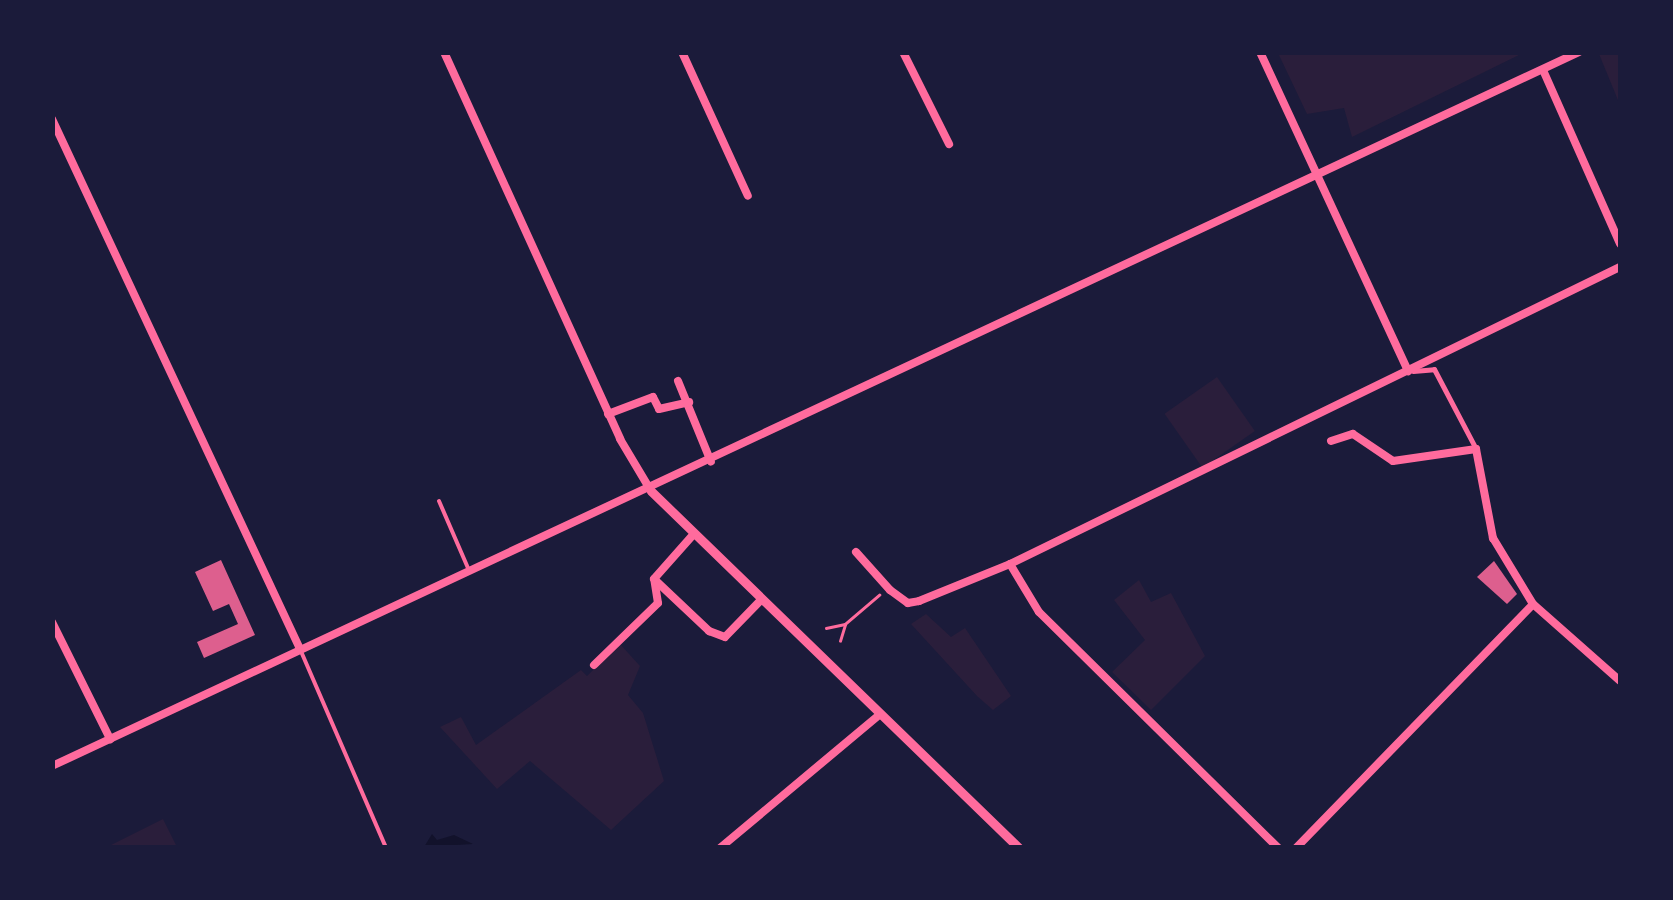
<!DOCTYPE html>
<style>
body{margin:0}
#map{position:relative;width:1673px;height:900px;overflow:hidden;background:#1b1b3a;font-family:"Fira Sans",sans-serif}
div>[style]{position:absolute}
.green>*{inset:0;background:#2a1e3b;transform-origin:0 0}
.water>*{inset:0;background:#12122b}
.building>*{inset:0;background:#dd5f8e}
.path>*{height:2.5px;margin:-1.25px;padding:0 1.25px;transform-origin:1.25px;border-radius:1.25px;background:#ff6b9d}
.service>*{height:4px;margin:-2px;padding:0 2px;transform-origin:2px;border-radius:2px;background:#ff6b9d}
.pedestrian>*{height:5px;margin:-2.5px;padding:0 2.5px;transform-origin:2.5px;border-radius:2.5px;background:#ff6b9d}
.minor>*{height:8px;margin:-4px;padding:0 4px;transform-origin:4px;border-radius:4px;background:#ff6b9d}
.tertiary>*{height:9px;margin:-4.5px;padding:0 4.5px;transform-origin:4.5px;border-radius:4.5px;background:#ff6b9d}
span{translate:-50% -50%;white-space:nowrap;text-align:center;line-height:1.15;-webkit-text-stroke:10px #1b1b3a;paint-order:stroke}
.frame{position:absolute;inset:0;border:55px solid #1b1b3a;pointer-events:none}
</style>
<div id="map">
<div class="green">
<i style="clip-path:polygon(1278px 53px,1523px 53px,1352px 137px,1344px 108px,1307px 114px)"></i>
<i style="clip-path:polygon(1617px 53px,1620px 59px,1620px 105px,1599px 54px)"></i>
<i style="left:1217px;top:377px;width:66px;height:64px;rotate:55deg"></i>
<i style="clip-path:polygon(1139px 580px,1151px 602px,1171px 593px,1205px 656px,1151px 710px,1112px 672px,1145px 640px,1114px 600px)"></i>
<i style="clip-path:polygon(926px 614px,951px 637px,965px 628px,1011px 696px,993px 710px,977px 696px,911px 624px)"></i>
<i style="clip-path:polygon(620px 644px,640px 666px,628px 695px,643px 713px,664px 781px,611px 830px,530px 761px,497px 789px,440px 727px,461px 717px,476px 745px,581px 670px,587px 676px)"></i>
<i style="clip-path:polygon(163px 819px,177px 847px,106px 847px,107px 847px)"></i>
</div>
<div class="water">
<i style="clip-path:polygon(432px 834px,437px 840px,454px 835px,473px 844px,424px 847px)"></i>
</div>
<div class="building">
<i style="clip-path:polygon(221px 560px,255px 635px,204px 658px,197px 642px,238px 624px,229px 604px,213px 611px,195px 572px)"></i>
<i style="clip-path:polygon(1494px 561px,1517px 594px,1507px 604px,1477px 577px)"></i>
</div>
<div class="path">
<i style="left:826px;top:628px;width:19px;rotate:-12deg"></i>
<i style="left:845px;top:624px;width:45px;rotate:-40.5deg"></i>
<i style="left:840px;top:641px;width:17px;rotate:-73deg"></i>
</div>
<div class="service">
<i style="left:439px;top:501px;width:73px;rotate:66.6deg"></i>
<i style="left:300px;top:649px;width:217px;rotate:66.6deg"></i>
</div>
<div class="pedestrian">
<i style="left:1413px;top:371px;width:21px;rotate:-5deg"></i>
<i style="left:1434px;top:369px;width:90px;rotate:62.3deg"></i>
</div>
<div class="minor">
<i style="left:444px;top:52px;width:425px;rotate:65.5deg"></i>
<i style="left:620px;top:439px;width:61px;rotate:59.2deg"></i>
<i style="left:682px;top:52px;width:158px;rotate:65.4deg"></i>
<i style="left:903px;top:52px;width:103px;rotate:63.4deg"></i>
<i style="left:1260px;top:52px;width:352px;rotate:65.1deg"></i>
<i style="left:1543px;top:70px;width:190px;rotate:66.1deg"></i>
<i style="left:52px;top:119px;width:585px;rotate:64.92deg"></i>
<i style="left:678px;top:381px;width:87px;rotate:67.8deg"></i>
<i style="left:608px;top:414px;width:48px;rotate:-20.7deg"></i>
<i style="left:653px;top:397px;width:13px;rotate:63deg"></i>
<i style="left:659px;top:409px;width:31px;rotate:-13deg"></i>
<i style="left:1331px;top:441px;width:23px;rotate:-18deg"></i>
<i style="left:1353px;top:434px;width:48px;rotate:34deg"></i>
<i style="left:1393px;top:461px;width:84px;rotate:-8.2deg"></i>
<i style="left:1476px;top:449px;width:91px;rotate:79.2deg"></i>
<i style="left:1493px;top:538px;width:77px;rotate:58.8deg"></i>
<i style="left:1533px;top:604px;width:116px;rotate:41.5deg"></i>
<i style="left:692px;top:536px;width:57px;rotate:131.5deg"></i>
<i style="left:654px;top:579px;width:76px;rotate:43.4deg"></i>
<i style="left:709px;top:631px;width:17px;rotate:21deg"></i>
<i style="left:725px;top:637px;width:50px;rotate:-45.8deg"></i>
<i style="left:856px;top:552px;width:51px;rotate:48.2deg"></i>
<i style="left:890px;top:590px;width:22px;rotate:36deg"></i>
<i style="left:908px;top:603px;width:11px;rotate:-10deg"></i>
<i style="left:919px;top:601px;width:98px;rotate:-22.1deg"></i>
<i style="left:1010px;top:564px;width:678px;rotate:-25.96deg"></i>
<i style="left:1010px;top:564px;width:56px;rotate:58.9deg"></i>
<i style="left:1039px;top:612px;width:336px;rotate:44.6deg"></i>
<i style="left:52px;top:622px;width:131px;rotate:63.6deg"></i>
<i style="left:594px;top:665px;width:89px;rotate:-44.1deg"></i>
<i style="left:658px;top:603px;width:24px;rotate:-99deg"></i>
<i style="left:52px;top:766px;width:1686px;rotate:-25.06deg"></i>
<i style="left:720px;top:848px;width:207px;rotate:-39.9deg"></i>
<i style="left:1296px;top:848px;width:340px;rotate:-45.8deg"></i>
</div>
<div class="tertiary">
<i style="left:651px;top:491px;width:513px;rotate:44.13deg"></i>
</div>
<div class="frame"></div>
</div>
